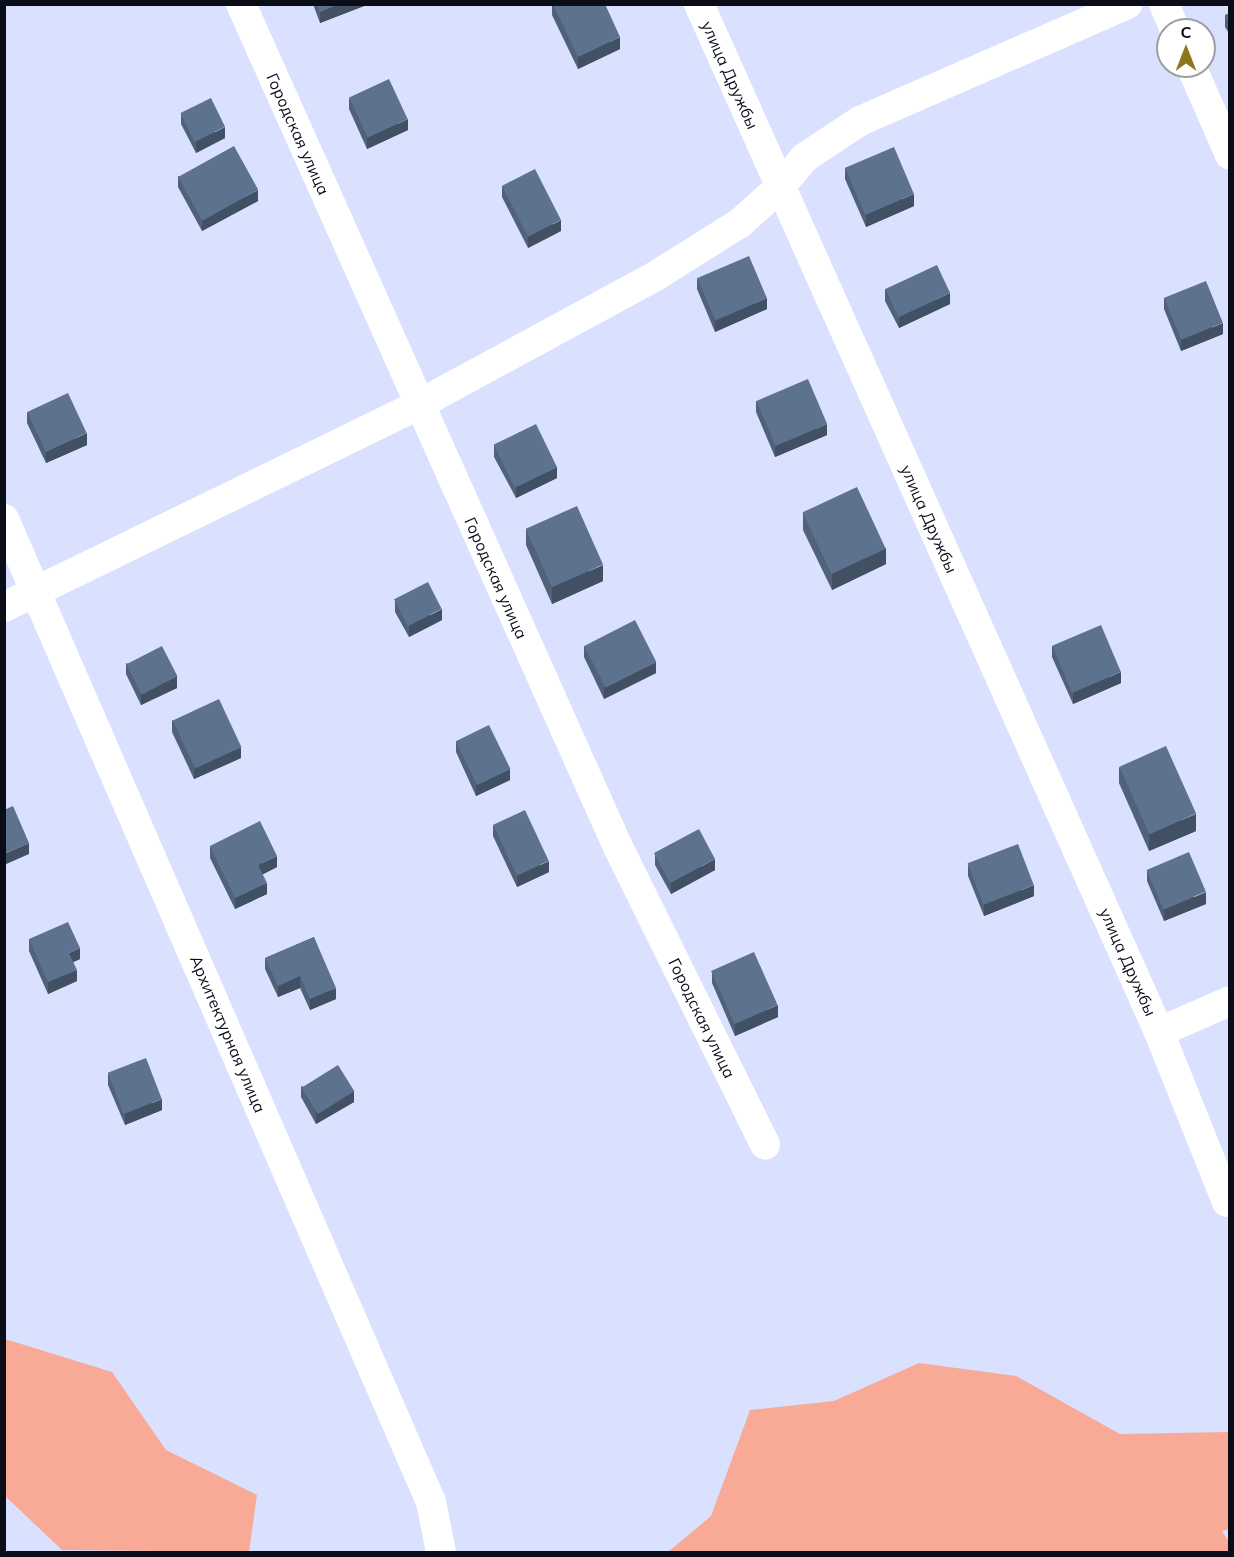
<!DOCTYPE html>
<meta charset="utf-8">
<style>
body{margin:0}
#map{position:relative;width:1234px;height:1557px;overflow:hidden;background:#dae1fe;font-family:Mulish,sans-serif}
div>[style]{position:absolute}
.green>*{inset:0;background:#f8aa97}
.minor>*{height:30px;margin:-15px;padding:0 15px;transform-origin:15px;border-radius:15px;background:#fff}
.wall>*{inset:0;background:#50627a}
.shaded-wall>*{inset:0;background:#415063}
.building>*{inset:0;background:#5d728e;transform-origin:0 0}
span{translate:-50% -50%;white-space:nowrap;text-align:center;line-height:1.15;-webkit-text-stroke:4.5px #fff;paint-order:stroke}
.street-label{font-size:16px;color:#0a0c18}
.frame{position:absolute;inset:0;border:6px solid #0a0c18;pointer-events:none}
.north{position:absolute;left:1156px;top:18px;width:60px;height:60px;box-sizing:border-box;background:#fff;border:2px solid #9d9ea3;border-radius:50%;rotate:0deg;font-size:16px;font-weight:700;line-height:24px;text-align:center;color:#0a0c18}
.north::after{content:'';display:block;margin:auto;width:21px;height:27px;background:#8d771c;clip-path:polygon(50% 0,100% 100%,50% 72%,0 100%)}
</style>
<div id="map">
<div class="green">
<i style="clip-path:polygon(5px 1339px,112px 1372px,166px 1450px,257px 1495px,249px 1552px,62px 1550px,5px 1496px)"></i>
<i style="clip-path:polygon(919px 1363px,1016px 1376px,1120px 1434px,1229px 1432px,1229px 1529px,1222px 1531px,1229px 1542px,1229px 1552px,668px 1552px,711px 1516px,750px 1410px,834px 1401px)"></i>
</div>
<div class="minor">
<i style="left:241px;top:4px;width:923px;rotate:65.91deg"></i>
<i style="left:618px;top:847px;width:332px;rotate:63.7deg"></i>
<i style="left:699px;top:4px;width:1126px;rotate:65.89deg"></i>
<i style="left:1159px;top:1032px;width:183px;rotate:68.2deg"></i>
<i style="left:1164px;top:4px;width:28px;rotate:67deg"></i>
<i style="left:1191px;top:66px;width:97px;rotate:66.3deg"></i>
<i style="left:4px;top:519px;width:1072px;rotate:66.52deg"></i>
<i style="left:431px;top:1502px;width:51px;rotate:78.7deg"></i>
<i style="left:4px;top:607px;width:461px;rotate:-26deg"></i>
<i style="left:418px;top:405px;width:272px;rotate:-28.5deg"></i>
<i style="left:657px;top:275px;width:98px;rotate:-32.1deg"></i>
<i style="left:740px;top:223px;width:54px;rotate:-42deg"></i>
<i style="left:780px;top:187px;width:38px;rotate:-50deg"></i>
<i style="left:804px;top:158px;width:67px;rotate:-33.5deg"></i>
<i style="left:860px;top:121px;width:292px;rotate:-23.6deg"></i>
<i style="left:1159px;top:1032px;width:77px;rotate:-23.6deg"></i>
</div>
<div class="wall">
<i style="clip-path:polygon(313px 4px,364px 4px,364px 6px,320px 23px)"></i>
<i style="clip-path:polygon(552px 4px,620px 49px,578px 69px,552px 15px)"></i>
<i style="clip-path:polygon(1230px 13px,1230px 35px,1225px 27px,1225px 15px)"></i>
<i style="clip-path:polygon(349px 98px,408px 130px,367px 149px,349px 109px)"></i>
<i style="clip-path:polygon(181px 113px,225px 138px,196px 153px,181px 124px)"></i>
<i style="clip-path:polygon(845px 168px,914px 206px,866px 227px,845px 179px)"></i>
<i style="clip-path:polygon(178px 176px,258px 201px,202px 231px,178px 187px)"></i>
<i style="clip-path:polygon(502px 186px,561px 231px,528px 248px,502px 197px)"></i>
<i style="clip-path:polygon(697px 278px,767px 309px,715px 332px,697px 289px)"></i>
<i style="clip-path:polygon(885px 289px,950px 304px,899px 328px,885px 301px)"></i>
<i style="clip-path:polygon(1164px 298px,1223px 334px,1181px 351px,1164px 309px)"></i>
<i style="clip-path:polygon(756px 401px,827px 435px,775px 457px,756px 412px)"></i>
<i style="clip-path:polygon(27px 412px,87px 445px,46px 463px,27px 423px)"></i>
<i style="clip-path:polygon(494px 445px,557px 478px,516px 498px,494px 457px)"></i>
<i style="clip-path:polygon(803px 513px,886px 564px,832px 590px,803px 530px)"></i>
<i style="clip-path:polygon(526px 529px,603px 581px,552px 604px,526px 545px)"></i>
<i style="clip-path:polygon(395px 600px,442px 620px,409px 637px,395px 612px)"></i>
<i style="clip-path:polygon(584px 646px,656px 673px,604px 699px,584px 657px)"></i>
<i style="clip-path:polygon(1052px 646px,1121px 683px,1073px 704px,1052px 657px)"></i>
<i style="clip-path:polygon(126px 663px,177px 688px,141px 705px,126px 674px)"></i>
<i style="clip-path:polygon(172px 720px,241px 758px,194px 779px,172px 732px)"></i>
<i style="clip-path:polygon(456px 741px,510px 780px,476px 796px,456px 752px)"></i>
<i style="clip-path:polygon(1119px 767px,1196px 831px,1149px 851px,1119px 783px)"></i>
<i style="clip-path:polygon(493px 825px,549px 872px,517px 887px,493px 836px)"></i>
<i style="clip-path:polygon(210px 846px,277px 867px,262px 874px,267px 894px,235px 909px,210px 858px)"></i>
<i style="clip-path:polygon(655px 854px,715px 870px,671px 894px,655px 865px)"></i>
<i style="clip-path:polygon(968px 865px,1034px 896px,984px 916px,968px 876px)"></i>
<i style="clip-path:polygon(1147px 870px,1206px 904px,1164px 921px,1147px 881px)"></i>
<i style="clip-path:polygon(314px 937px,336px 999px,310px 1010px,300px 988px,278px 997px,265px 969px,265px 958px)"></i>
<i style="clip-path:polygon(29px 939px,80px 959px,73px 962px,77px 981px,48px 994px,29px 951px)"></i>
<i style="clip-path:polygon(712px 972px,778px 1017px,735px 1036px,712px 983px)"></i>
<i style="clip-path:polygon(108px 1074px,162px 1110px,125px 1125px,108px 1085px)"></i>
<i style="clip-path:polygon(301px 1086px,354px 1102px,316px 1124px,301px 1097px)"></i>
</div>
<div class="shaded-wall">
<i style="clip-path:polygon(339px 4px,364px 4px,364px 6px,320px 23px,320px 12px)"></i>
<i style="clip-path:polygon(620px 37px,620px 49px,578px 69px,578px 57px)"></i>
<i style="clip-path:polygon(408px 119px,408px 130px,367px 149px,367px 138px)"></i>
<i style="clip-path:polygon(225px 127px,225px 138px,196px 153px,196px 142px)"></i>
<i style="clip-path:polygon(258px 190px,258px 201px,202px 231px,202px 220px)"></i>
<i style="clip-path:polygon(914px 194px,914px 206px,866px 227px,866px 215px)"></i>
<i style="clip-path:polygon(561px 220px,561px 231px,528px 248px,528px 237px)"></i>
<i style="clip-path:polygon(950px 293px,950px 304px,899px 328px,899px 317px)"></i>
<i style="clip-path:polygon(767px 298px,767px 309px,715px 332px,715px 321px)"></i>
<i style="clip-path:polygon(1223px 323px,1223px 334px,1181px 351px,1181px 340px)"></i>
<i style="clip-path:polygon(827px 424px,827px 435px,775px 457px,775px 446px)"></i>
<i style="clip-path:polygon(87px 433px,87px 445px,46px 463px,46px 452px)"></i>
<i style="clip-path:polygon(557px 467px,557px 478px,516px 498px,516px 487px)"></i>
<i style="clip-path:polygon(886px 548px,886px 564px,832px 590px,832px 573px)"></i>
<i style="clip-path:polygon(603px 565px,603px 581px,552px 604px,552px 587px)"></i>
<i style="clip-path:polygon(442px 609px,442px 620px,409px 637px,409px 626px)"></i>
<i style="clip-path:polygon(656px 662px,656px 673px,604px 699px,604px 687px)"></i>
<i style="clip-path:polygon(1121px 672px,1121px 683px,1073px 704px,1073px 693px)"></i>
<i style="clip-path:polygon(177px 676px,177px 688px,141px 705px,141px 694px)"></i>
<i style="clip-path:polygon(241px 747px,241px 758px,194px 779px,194px 768px)"></i>
<i style="clip-path:polygon(510px 769px,510px 780px,476px 796px,476px 784px)"></i>
<i style="clip-path:polygon(1196px 814px,1196px 831px,1149px 851px,1149px 834px)"></i>
<i style="clip-path:polygon(29px 843px,29px 854px,4px 865px,4px 854px)"></i>
<i style="clip-path:polygon(277px 856px,277px 867px,258px 877px,258px 865px)"></i>
<i style="clip-path:polygon(715px 859px,715px 870px,671px 894px,671px 883px)"></i>
<i style="clip-path:polygon(549px 861px,549px 872px,517px 887px,517px 876px)"></i>
<i style="clip-path:polygon(267px 883px,267px 894px,235px 909px,235px 898px)"></i>
<i style="clip-path:polygon(1034px 885px,1034px 896px,984px 916px,984px 905px)"></i>
<i style="clip-path:polygon(1206px 892px,1206px 904px,1164px 921px,1164px 910px)"></i>
<i style="clip-path:polygon(80px 948px,80px 959px,69px 964px,69px 953px)"></i>
<i style="clip-path:polygon(77px 970px,77px 981px,48px 994px,48px 982px)"></i>
<i style="clip-path:polygon(300px 976px,300px 988px,278px 997px,278px 986px)"></i>
<i style="clip-path:polygon(336px 988px,336px 999px,310px 1010px,310px 999px)"></i>
<i style="clip-path:polygon(778px 1005px,778px 1017px,735px 1036px,735px 1024px)"></i>
<i style="clip-path:polygon(354px 1091px,354px 1102px,316px 1124px,316px 1112px)"></i>
<i style="clip-path:polygon(162px 1099px,162px 1110px,125px 1125px,125px 1114px)"></i>
</div>
<div class="building">
<i style="clip-path:polygon(317px 4px,339px 4px,320px 12px)"></i>
<i style="clip-path:polygon(553px 4px,605px 4px,620px 37px,578px 57px)"></i>
<i style="clip-path:polygon(1230px 13px,1230px 24px,1225px 15px)"></i>
<i style="left:389px;top:79px;width:44px;height:44px;rotate:65deg"></i>
<i style="left:211px;top:98px;width:32px;height:34px;rotate:64deg"></i>
<i style="left:234px;top:146px;width:50px;height:64px;rotate:61deg"></i>
<i style="left:894px;top:147px;width:51px;height:53px;rotate:67deg"></i>
<i style="left:535px;top:169px;width:57px;height:37px;rotate:63deg"></i>
<i style="left:749px;top:256px;width:46px;height:56px;rotate:67deg"></i>
<i style="left:937px;top:265px;width:31px;height:57px;rotate:65deg"></i>
<i style="left:1206px;top:281px;width:45px;height:45px;rotate:68deg"></i>
<i style="left:808px;top:379px;width:49px;height:56px;rotate:67deg"></i>
<i style="left:68px;top:393px;width:44px;height:45px;rotate:65deg"></i>
<i style="left:536px;top:424px;width:48px;height:47px;rotate:64deg"></i>
<i style="left:857px;top:487px;width:68px;height:60px;rotate:65deg"></i>
<i style="left:577px;top:506px;width:64px;height:56px;rotate:66deg"></i>
<i style="left:428px;top:582px;width:30px;height:38px;rotate:63deg"></i>
<i style="left:635px;top:620px;width:47px;height:57px;rotate:63deg"></i>
<i style="left:1101px;top:625px;width:51px;height:53px;rotate:67deg"></i>
<i style="left:162px;top:646px;width:34px;height:40px;rotate:63deg"></i>
<i style="left:219px;top:699px;width:53px;height:51px;rotate:65deg"></i>
<i style="left:489px;top:725px;width:49px;height:37px;rotate:64deg"></i>
<i style="left:1166px;top:746px;width:74px;height:51px;rotate:66deg"></i>
<i style="clip-path:polygon(13px 806px,29px 843px,4px 854px,4px 810px)"></i>
<i style="left:525px;top:810px;width:56px;height:35px;rotate:65deg"></i>
<i style="clip-path:polygon(260px 821px,277px 856px,258px 865px,267px 883px,235px 898px,210px 846px)"></i>
<i style="left:699px;top:829px;width:34px;height:51px;rotate:62deg"></i>
<i style="left:1018px;top:844px;width:44px;height:54px;rotate:69deg"></i>
<i style="left:1189px;top:852px;width:43px;height:46px;rotate:67deg"></i>
<i style="clip-path:polygon(68px 922px,80px 948px,69px 953px,77px 970px,48px 982px,29px 939px)"></i>
<i style="clip-path:polygon(314px 937px,336px 988px,310px 999px,300px 976px,278px 986px,265px 958px)"></i>
<i style="left:754px;top:952px;width:58px;height:47px;rotate:66deg"></i>
<i style="left:146px;top:1058px;width:44px;height:41px;rotate:69deg"></i>
<i style="left:338px;top:1065px;width:31px;height:43px;rotate:58deg"></i>
</div>
<div class="street-label">
<span style="left:730px;top:75px;rotate:66deg">улица Дружбы</span>
<span style="left:298px;top:134px;rotate:66deg">Городская улица</span>
<span style="left:929px;top:519px;rotate:66deg">улица Дружбы</span>
<span style="left:496px;top:578px;rotate:66deg">Городская улица</span>
<span style="left:1128px;top:962px;rotate:66deg">улица Дружбы</span>
<span style="left:702px;top:1018px;rotate:64deg">Городская улица</span>
<span style="left:228px;top:1034px;rotate:67deg">Архитектурная улица</span>
</div>
<div class="frame"></div>
<div class="north">С</div>
</div>
